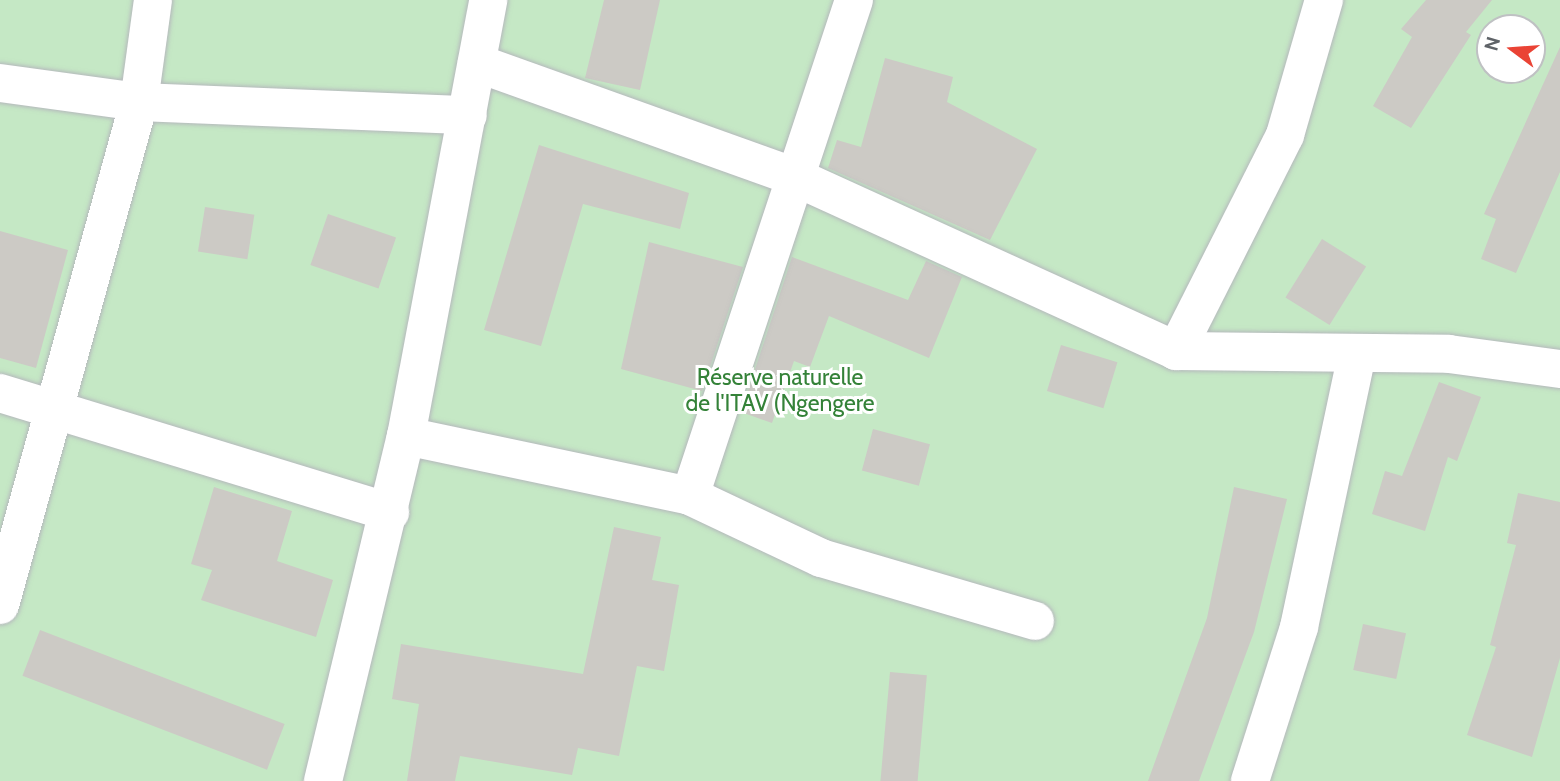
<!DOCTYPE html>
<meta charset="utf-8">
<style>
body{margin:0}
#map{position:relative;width:1560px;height:781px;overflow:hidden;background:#f1efe8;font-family:Cabin,sans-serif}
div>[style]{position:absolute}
.green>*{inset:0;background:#c5e8c5}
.building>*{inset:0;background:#cccac5;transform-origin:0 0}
.roads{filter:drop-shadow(0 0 2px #b5b8bc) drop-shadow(0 0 2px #b5b8bc)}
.minor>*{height:38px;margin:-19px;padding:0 19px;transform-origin:19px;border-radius:19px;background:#fff}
span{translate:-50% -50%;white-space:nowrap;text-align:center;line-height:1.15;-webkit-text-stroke:6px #fff;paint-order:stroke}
.park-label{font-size:23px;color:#348238}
.north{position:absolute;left:1476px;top:14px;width:70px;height:70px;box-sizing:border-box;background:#fff;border:2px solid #bfc1c3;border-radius:50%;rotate:286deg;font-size:19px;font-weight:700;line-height:28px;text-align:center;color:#5f6368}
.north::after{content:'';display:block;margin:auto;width:24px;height:32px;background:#ea4335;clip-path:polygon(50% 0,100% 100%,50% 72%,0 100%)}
</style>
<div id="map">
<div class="green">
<i style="clip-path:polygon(evenodd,0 0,1560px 0,1560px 781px,0 781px,0 0,1490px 28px,1532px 28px,1532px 70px,1490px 70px,1490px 28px)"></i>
</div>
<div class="building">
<i style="clip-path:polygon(604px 0,660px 0,640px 90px,585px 78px)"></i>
<i style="clip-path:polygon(1426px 0,1492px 0,1466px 32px,1471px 35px,1411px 128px,1373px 106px,1412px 37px,1401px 29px)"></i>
<i style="clip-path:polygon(1560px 47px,1560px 172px,1516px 273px,1481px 259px,1496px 219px,1484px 214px)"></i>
<i style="clip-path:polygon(885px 58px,953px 77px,947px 102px,1037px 149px,990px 240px,828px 168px,837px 140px,861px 147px)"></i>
<i style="clip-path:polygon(539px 145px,689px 193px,680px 229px,583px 204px,541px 346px,484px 330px)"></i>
<i style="left:205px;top:207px;width:50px;height:45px;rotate:9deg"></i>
<i style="left:328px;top:214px;width:72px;height:54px;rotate:19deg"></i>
<i style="clip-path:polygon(0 231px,68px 250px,36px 368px,0 358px)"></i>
<i style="left:1322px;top:239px;width:52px;height:69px;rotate:32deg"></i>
<i style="clip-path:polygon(649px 242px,743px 267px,702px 391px,621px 369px)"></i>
<i style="clip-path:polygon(792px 257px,908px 300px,926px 261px,962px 277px,929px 358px,829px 316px,810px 367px,794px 361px,772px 423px,741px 412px)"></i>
<i style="left:1061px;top:345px;width:59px;height:48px;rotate:17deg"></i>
<i style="clip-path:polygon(1439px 382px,1481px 397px,1457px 461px,1448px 457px,1425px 531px,1372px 514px,1385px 471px,1402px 476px)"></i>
<i style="left:873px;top:429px;width:59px;height:43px;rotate:15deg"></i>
<i style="clip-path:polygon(214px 487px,292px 511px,277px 561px,333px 580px,316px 637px,201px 600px,212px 570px,191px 564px)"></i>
<i style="clip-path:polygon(1234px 487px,1287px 499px,1254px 632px,1199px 781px,1148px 781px,1207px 618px)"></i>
<i style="clip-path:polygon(1518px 493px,1560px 502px,1560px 658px,1532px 757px,1467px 735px,1496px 647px,1490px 645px,1516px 545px,1507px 543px)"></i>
<i style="clip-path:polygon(614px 527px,661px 537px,652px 580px,679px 585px,664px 671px,637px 666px,619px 756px,578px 748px,572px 775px,460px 756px,455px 781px,407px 781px,419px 704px,392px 699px,401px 644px,583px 674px)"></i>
<i style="left:1363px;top:624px;width:44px;height:47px;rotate:12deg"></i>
<i style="left:40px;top:630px;width:262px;height:49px;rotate:21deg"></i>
<i style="left:890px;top:672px;width:37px;height:110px;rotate:5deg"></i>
</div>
<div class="roads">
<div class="minor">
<i style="left:477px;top:63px;width:338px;rotate:19.7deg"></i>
<i style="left:795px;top:177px;width:419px;rotate:24.5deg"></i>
<i style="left:1176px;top:351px;width:273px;rotate:0.6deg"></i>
<i style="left:1449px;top:354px;width:112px;rotate:7.7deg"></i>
<i style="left:0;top:83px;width:140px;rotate:7.8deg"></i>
<i style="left:139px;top:102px;width:329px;rotate:2.3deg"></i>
<i style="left:1176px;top:351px;width:242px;rotate:-63.2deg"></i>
<i style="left:1285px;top:135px;width:141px;rotate:-73.9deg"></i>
<i style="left:0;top:393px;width:408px;rotate:17deg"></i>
<i style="left:406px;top:436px;width:290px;rotate:11.9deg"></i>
<i style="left:690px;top:496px;width:145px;rotate:25.3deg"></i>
<i style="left:821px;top:558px;width:223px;rotate:16.4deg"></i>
<i style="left:690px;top:496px;width:522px;rotate:-71.7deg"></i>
<i style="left:0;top:605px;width:522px;rotate:-74.55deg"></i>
<i style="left:139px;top:102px;width:103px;rotate:-82.2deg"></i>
<i style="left:323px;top:781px;width:355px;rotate:-76.5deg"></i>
<i style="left:406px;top:436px;width:444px;rotate:-79.3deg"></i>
<i style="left:1250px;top:781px;width:162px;rotate:-72.3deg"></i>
<i style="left:1299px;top:627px;width:278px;rotate:-78deg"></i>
</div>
</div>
<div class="park-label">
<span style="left:780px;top:390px">Réserve naturelle<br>de l'ITAV (Ngengere</span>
</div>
<div class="north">N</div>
</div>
